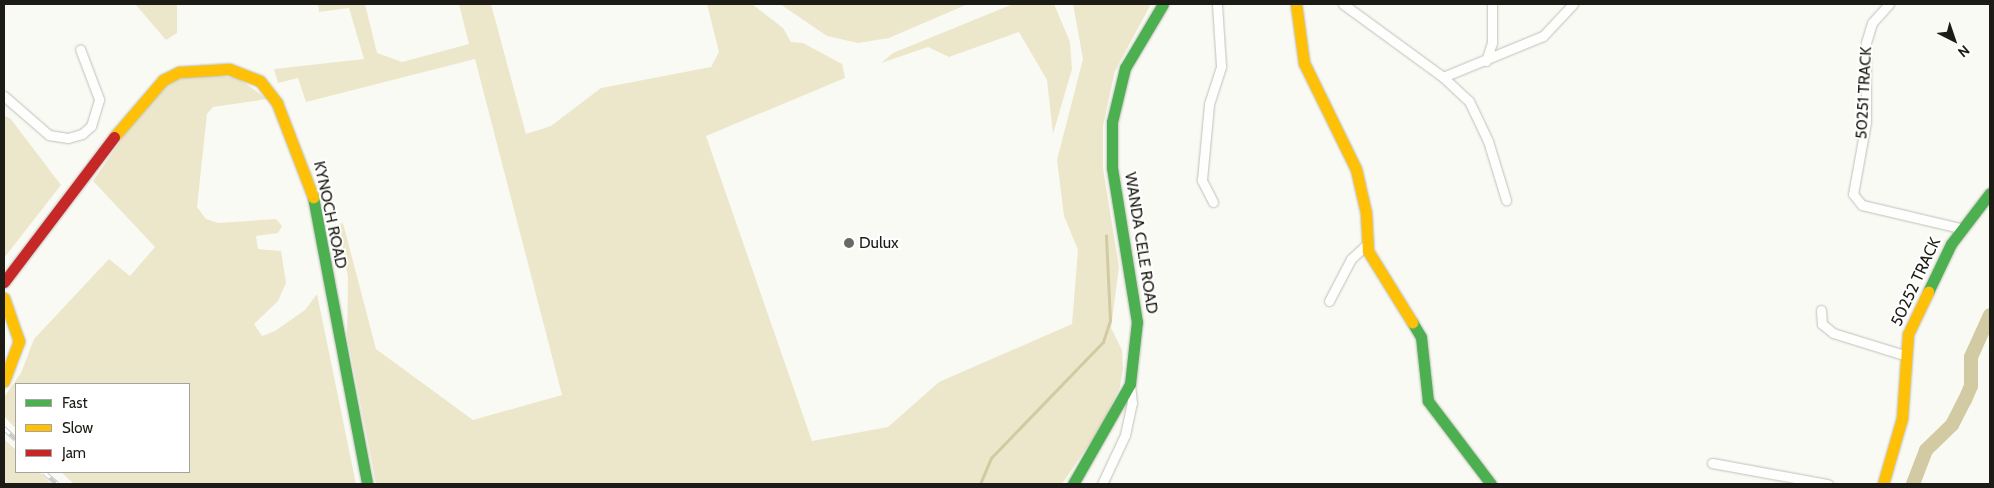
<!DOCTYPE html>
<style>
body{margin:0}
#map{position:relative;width:1994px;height:488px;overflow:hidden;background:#fafaf4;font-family:Cabin,sans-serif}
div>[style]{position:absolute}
.green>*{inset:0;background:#ece7cb}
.stream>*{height:2.5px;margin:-1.25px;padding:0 1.25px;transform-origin:1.25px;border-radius:1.25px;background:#d1caa2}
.river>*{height:14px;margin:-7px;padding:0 7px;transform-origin:7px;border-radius:7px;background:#d1caa2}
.roads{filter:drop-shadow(0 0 1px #c0c0bb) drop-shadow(0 0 1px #c0c0bb)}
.street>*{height:9px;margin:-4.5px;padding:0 4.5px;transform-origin:4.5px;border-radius:4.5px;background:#fefefd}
.fast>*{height:11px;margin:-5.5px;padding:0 5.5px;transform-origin:5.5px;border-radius:5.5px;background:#4caf50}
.slow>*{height:11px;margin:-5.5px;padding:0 5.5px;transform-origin:5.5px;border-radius:5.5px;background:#ffc107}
.jam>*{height:11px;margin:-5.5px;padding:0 5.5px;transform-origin:5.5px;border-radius:5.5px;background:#c62828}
.rail>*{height:4.5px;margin-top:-2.25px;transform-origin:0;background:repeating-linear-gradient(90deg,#fff 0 8px,#cacac8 0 16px);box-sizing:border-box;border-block:1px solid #cacac8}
.dots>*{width:14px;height:14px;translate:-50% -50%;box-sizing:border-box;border:2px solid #fff;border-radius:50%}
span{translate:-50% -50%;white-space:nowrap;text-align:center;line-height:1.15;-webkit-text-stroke:4px #fff;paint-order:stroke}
.street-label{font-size:16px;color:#1c1b15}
.poi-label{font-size:16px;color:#1c1b15}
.left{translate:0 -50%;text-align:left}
.frame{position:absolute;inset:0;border:5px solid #1c1b15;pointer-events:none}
.legend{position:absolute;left:15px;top:383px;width:175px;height:90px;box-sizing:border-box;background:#fff;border:1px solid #a4a4a1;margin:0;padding:6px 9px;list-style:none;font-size:15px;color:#1c1b15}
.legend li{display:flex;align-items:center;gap:10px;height:25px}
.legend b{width:25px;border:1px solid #a4a4a1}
.north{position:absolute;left:1929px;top:15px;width:50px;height:50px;-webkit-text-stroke:4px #fff;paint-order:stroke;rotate:139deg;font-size:14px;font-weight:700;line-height:20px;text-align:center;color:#1c1b15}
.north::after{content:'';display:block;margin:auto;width:18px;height:22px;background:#1c1b15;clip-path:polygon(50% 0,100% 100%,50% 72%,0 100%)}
</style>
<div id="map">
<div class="green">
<i style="clip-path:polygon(135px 4px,177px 4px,177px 33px,166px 40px)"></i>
<i style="clip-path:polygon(318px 4px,365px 4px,377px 53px,402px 62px,469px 44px,459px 4px,491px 4px,526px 134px,551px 126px,601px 88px,711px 67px,719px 52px,707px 4px,752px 4px,783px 28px,791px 42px,803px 43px,842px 64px,845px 78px,706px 136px,812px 441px,888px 427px,939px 382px,1072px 324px,1078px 250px,1064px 216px,1057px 160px,1083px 59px,1073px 4px,1151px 4px,1115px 71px,1103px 126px,1103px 168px,1119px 267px,1111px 328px,1122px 350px,1123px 369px,1120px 387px,1102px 425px,1062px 484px,376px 484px,347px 335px,348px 278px,339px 224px,343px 223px,376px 349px,473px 420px,562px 395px,475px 59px,306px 102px,298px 78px,278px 83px,274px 69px,364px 59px,349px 8px,319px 12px)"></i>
<i style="clip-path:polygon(780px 4px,968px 4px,889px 38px,858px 43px,827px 36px)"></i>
<i style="clip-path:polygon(1013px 4px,1054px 4px,1070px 42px,1072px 69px,1053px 134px,1047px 80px,1019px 32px,949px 57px,928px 47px,881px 63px,893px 53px)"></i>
<i style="clip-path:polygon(195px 74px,238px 78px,267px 99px,213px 107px,207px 114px,197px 207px,206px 219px,218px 223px,276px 219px,282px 226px,278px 233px,256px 236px,258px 249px,281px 251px,286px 283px,278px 301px,254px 324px,262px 336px,275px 331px,305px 310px,317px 294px,356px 484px,74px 484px,61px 472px,189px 472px,189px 384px,16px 384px,16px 429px,4px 416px,4px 397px,21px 373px,34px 339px,109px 259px,130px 276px,155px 247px,93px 181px,150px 98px,172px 81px)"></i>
<i style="clip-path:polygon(4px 116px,10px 118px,61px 185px,4px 258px)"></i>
<i style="clip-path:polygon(4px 439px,16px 450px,16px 472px,39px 472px,52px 484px,4px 484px)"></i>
</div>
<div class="stream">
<i style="left:980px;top:484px;width:28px;rotate:-67deg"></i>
<i style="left:991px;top:458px;width:161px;rotate:-46deg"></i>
<i style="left:1103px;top:342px;width:22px;rotate:-72deg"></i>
<i style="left:1110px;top:321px;width:85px;rotate:-92.7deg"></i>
</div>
<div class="river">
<i style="left:1913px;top:484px;width:36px;rotate:-69deg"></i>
<i style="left:1926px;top:450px;width:36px;rotate:-44deg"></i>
<i style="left:1952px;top:425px;width:28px;rotate:-63deg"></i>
<i style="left:1965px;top:400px;width:15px;rotate:-67deg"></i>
<i style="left:1971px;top:386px;width:29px;rotate:-90deg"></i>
<i style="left:1971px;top:357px;width:46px;rotate:-65.7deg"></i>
</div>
<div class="roads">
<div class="street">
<i style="left:1343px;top:4px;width:124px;rotate:36.1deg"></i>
<i style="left:1443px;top:77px;width:35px;rotate:43deg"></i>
<i style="left:1469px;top:101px;width:44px;rotate:64.6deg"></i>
<i style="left:1488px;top:141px;width:62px;rotate:73deg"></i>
<i style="left:1889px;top:4px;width:25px;rotate:132deg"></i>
<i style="left:1872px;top:23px;width:21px;rotate:107deg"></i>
<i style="left:1866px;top:43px;width:79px;rotate:90deg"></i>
<i style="left:1866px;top:122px;width:73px;rotate:100.2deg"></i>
<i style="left:1853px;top:194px;width:14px;rotate:51deg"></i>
<i style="left:1862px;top:205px;width:101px;rotate:13.2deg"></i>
<i style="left:1486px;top:61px;width:19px;rotate:-72deg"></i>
<i style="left:1492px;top:43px;width:39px;rotate:-90deg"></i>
<i style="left:1443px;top:77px;width:108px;rotate:-22.3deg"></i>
<i style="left:1543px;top:36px;width:44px;rotate:-46.8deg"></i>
<i style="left:4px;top:96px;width:60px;rotate:40.9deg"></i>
<i style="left:49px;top:135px;width:19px;rotate:9deg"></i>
<i style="left:68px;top:138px;width:15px;rotate:-16deg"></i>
<i style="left:82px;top:134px;width:12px;rotate:-42deg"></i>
<i style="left:91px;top:126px;width:28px;rotate:-73deg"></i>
<i style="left:99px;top:99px;width:53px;rotate:-110.8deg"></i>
<i style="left:1213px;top:202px;width:25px;rotate:-117deg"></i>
<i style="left:1202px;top:180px;width:76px;rotate:-84.7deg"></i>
<i style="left:1209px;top:104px;width:40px;rotate:-72deg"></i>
<i style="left:1221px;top:66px;width:62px;rotate:-93.7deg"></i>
<i style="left:1329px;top:301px;width:47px;rotate:-62.4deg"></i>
<i style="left:1351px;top:259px;width:22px;rotate:-43deg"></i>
<i style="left:1821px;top:310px;width:14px;rotate:86deg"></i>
<i style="left:1822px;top:324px;width:14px;rotate:39deg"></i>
<i style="left:1833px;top:333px;width:74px;rotate:17.2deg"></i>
<i style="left:1712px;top:463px;width:118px;rotate:10.3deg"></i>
<i style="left:1102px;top:484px;width:54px;rotate:-64.9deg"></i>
<i style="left:1125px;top:435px;width:33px;rotate:-78deg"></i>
<i style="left:1132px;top:403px;width:19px;rotate:-96deg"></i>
</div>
<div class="fast">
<i style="left:313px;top:197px;width:292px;rotate:79.3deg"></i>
<i style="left:1928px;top:292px;width:53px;rotate:-64.4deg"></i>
<i style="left:1951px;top:244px;width:64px;rotate:-52.6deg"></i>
<i style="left:1412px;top:322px;width:17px;rotate:59deg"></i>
<i style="left:1421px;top:337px;width:64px;rotate:83.8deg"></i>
<i style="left:1428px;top:401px;width:104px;rotate:52.8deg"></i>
<i style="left:1073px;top:484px;width:115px;rotate:-60.3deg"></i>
<i style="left:1130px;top:384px;width:62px;rotate:-83.6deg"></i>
<i style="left:1137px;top:322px;width:157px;rotate:-99.2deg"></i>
<i style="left:1112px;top:167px;width:45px;rotate:-90deg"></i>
<i style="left:1112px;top:122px;width:56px;rotate:-76.5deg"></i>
<i style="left:1125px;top:68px;width:74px;rotate:-59.3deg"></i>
</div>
<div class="slow">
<i style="left:1296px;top:4px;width:60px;rotate:82.3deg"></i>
<i style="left:1304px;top:63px;width:118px;rotate:63.9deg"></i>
<i style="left:1356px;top:169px;width:45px;rotate:77.2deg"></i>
<i style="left:1366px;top:213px;width:38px;rotate:87deg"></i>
<i style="left:1368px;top:251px;width:84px;rotate:58.2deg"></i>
<i style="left:114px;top:137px;width:75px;rotate:-49.3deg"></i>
<i style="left:163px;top:80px;width:18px;rotate:-27deg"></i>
<i style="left:179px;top:72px;width:50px;rotate:-3.4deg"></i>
<i style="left:229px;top:69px;width:33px;rotate:21deg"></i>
<i style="left:260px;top:81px;width:28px;rotate:52deg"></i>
<i style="left:277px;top:103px;width:101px;rotate:69deg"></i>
<i style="left:4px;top:298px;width:46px;rotate:70.8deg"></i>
<i style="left:19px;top:341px;width:43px;rotate:110.6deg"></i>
<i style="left:1883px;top:484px;width:69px;rotate:-73.9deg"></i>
<i style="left:1902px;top:418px;width:84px;rotate:-85.9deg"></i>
<i style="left:1908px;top:334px;width:47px;rotate:-64.5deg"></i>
</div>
<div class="jam">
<i style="left:4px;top:282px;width:182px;rotate:-52.8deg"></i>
</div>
</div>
<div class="rail">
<i style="left:4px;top:428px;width:16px;rotate:43deg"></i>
<i style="left:44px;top:472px;width:18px;rotate:41deg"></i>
</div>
<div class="dots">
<i style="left:849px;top:243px;background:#6a6963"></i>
</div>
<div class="street-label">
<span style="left:1864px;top:93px;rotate:-87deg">50251 TRACK</span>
<span style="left:330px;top:215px;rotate:78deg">KYNOCH ROAD</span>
<span style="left:1141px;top:243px;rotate:81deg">WANDA CELE ROAD</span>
<span style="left:1916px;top:282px;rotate:-65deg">50252 TRACK</span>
</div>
<div class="poi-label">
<span class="left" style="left:859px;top:243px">Dulux</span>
</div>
<div class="frame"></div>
<ul class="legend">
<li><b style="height:6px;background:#4caf50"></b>Fast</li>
<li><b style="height:6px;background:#ffc107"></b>Slow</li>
<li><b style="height:6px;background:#c62828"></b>Jam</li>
</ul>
<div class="north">N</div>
</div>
